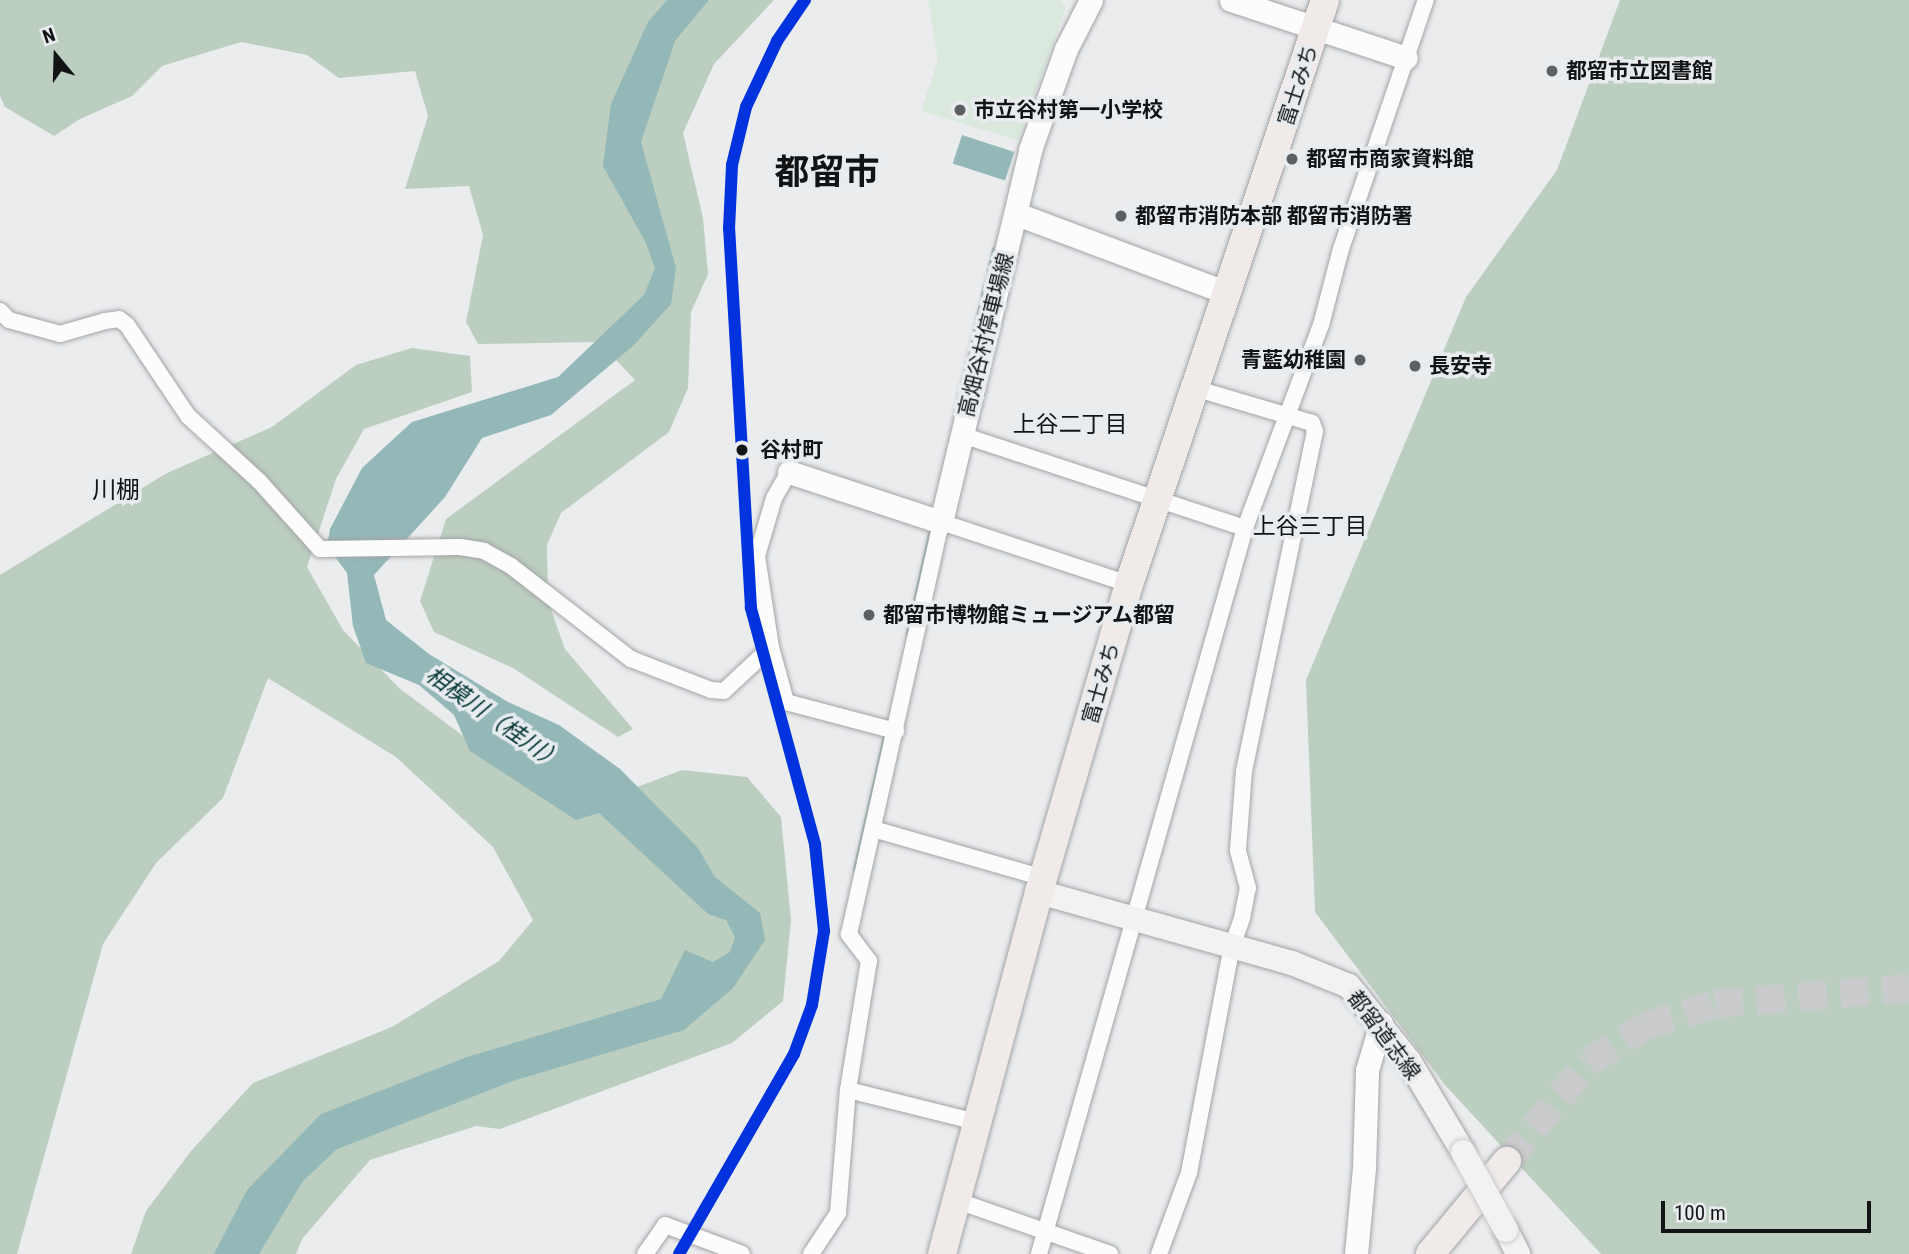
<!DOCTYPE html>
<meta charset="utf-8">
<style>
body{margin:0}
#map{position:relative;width:1909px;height:1254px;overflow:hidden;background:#eaecee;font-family:"Roboto Condensed","Noto Sans JP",sans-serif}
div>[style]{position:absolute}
.green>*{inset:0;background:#dae8dd}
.forest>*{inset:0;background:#bccebf}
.water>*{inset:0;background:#93b8b7;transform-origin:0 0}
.stream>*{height:4.5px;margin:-2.25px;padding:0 2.25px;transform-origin:2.25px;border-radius:2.25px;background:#93b8b7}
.highway-tunnel>*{height:28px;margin-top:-14px;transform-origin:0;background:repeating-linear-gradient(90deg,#cacbcd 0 28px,transparent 0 42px)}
.roads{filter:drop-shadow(0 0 2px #a3a4a6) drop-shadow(0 0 2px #a3a4a6)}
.street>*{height:16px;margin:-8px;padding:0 8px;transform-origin:8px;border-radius:8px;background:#fcfcfc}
.secondary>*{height:23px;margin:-11.5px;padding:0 11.5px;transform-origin:11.5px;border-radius:11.5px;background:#fcfcfc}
.primary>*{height:24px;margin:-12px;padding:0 12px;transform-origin:12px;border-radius:12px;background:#f4f1f1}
.highway>*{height:28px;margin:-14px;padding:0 14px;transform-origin:14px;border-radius:14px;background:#f0eae9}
.bridges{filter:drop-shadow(0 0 2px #c8c9ca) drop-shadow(0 0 2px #c8c9ca)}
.primary-bridge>*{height:24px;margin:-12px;padding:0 12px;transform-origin:12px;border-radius:12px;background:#f4f1f1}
.rail-1>*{height:12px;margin:-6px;padding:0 6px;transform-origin:6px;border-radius:6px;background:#03d}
.dots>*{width:19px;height:19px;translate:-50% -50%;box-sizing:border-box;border:4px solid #e9ecef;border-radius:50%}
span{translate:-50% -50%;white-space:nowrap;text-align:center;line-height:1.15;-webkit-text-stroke:7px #e9ecef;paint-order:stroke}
.poi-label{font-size:21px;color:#121314;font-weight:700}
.left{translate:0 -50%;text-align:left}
.right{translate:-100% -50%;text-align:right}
.street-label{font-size:21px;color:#121314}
.stop-label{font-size:21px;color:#121314;font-weight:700}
.neighbourhood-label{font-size:23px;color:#121314}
.water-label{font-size:23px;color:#003434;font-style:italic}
.quarter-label{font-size:24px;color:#121314}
.town-label{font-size:35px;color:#121314;font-weight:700}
.north{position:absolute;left:21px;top:21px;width:70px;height:70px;-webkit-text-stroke:5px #e9ecef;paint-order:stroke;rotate:341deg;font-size:19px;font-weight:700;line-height:28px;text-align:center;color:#121314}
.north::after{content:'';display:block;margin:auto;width:24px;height:32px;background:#121314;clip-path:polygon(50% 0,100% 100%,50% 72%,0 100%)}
.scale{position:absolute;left:1661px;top:1201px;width:210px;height:32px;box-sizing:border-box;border:4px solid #121314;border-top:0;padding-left:9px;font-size:21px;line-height:24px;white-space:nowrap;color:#121314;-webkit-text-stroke:5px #e9ecef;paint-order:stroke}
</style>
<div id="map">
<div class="green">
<i style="clip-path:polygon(928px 0,1061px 0,1066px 8px,1018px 140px,921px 111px,938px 60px)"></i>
</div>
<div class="forest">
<i style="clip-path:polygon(0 0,774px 0,714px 64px,683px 133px,703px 218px,708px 274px,691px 312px,688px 388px,669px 432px,561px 513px,547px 545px,548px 601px,565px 649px,633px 729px,618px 737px,513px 668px,434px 632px,420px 601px,446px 519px,635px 380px,599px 342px,478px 344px,466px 322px,483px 235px,469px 186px,405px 189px,428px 116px,415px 71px,339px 78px,307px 55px,241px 42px,162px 66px,132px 96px,80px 119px,54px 136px,5px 107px,0 96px)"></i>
<i style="clip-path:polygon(1620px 0,1909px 0,1909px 1254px,1601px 1254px,1445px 1085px,1315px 912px,1306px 680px,1466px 297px,1557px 170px)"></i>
<i style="clip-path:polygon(412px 348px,470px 356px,472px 392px,364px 429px,336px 479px,307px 567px,343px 630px,399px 688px,506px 768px,592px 804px,682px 770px,747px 777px,781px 817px,791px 920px,783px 1001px,732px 1043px,500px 1129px,476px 1126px,370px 1160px,302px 1239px,296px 1254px,131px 1254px,146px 1211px,191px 1151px,253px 1083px,392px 1027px,499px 961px,533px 920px,493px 847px,396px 757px,268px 678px,223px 798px,156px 863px,103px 944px,17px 1254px,0 1254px,0 575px,167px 473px,272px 427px,356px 365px)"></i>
</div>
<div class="water">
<i style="clip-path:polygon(667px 0,709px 0,675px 41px,641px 142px,676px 268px,671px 304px,634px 345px,551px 415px,482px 438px,445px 497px,374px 575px,386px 620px,429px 654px,508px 702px,559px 725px,620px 769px,698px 848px,715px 877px,760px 913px,765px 940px,733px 988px,684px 1030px,516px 1080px,337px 1149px,303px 1181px,259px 1254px,214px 1254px,247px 1190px,321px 1114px,467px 1057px,661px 999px,685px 950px,713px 962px,730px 952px,735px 937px,726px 920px,708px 914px,599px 813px,576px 820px,470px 751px,454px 715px,419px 685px,366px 663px,353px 626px,347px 573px,327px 546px,330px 529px,362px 468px,412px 422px,558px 377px,644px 295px,655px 268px,646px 243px,603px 166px,611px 104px,648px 22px)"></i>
<i style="left:962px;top:135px;width:55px;height:30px;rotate:18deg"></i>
</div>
<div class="stream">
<i style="left:989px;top:270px;width:21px;rotate:-76deg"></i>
<i style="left:975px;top:330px;width:45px;rotate:-77.2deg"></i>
<i style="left:908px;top:634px;width:107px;rotate:-77.6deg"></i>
<i style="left:855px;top:870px;width:136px;rotate:-77.3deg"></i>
</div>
<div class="highway-tunnel">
<i style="left:1507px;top:1161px;width:129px;rotate:-50.4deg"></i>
<i style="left:1589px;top:1062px;width:67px;rotate:-32.7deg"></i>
<i style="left:1645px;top:1026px;width:73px;rotate:-17.4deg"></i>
<i style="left:1715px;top:1004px;width:195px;rotate:-4.7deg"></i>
</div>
<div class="roads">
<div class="street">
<i style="left:0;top:311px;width:13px;rotate:45deg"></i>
<i style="left:9px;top:320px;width:53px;rotate:15.4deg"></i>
<i style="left:60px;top:334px;width:47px;rotate:-16.1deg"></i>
<i style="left:105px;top:321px;width:14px;rotate:-8deg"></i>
<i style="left:119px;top:319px;width:10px;rotate:37deg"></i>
<i style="left:127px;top:325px;width:110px;rotate:56.2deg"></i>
<i style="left:188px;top:416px;width:96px;rotate:42.5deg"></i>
<i style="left:259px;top:481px;width:91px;rotate:48.1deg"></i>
<i style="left:320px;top:549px;width:140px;rotate:-0.8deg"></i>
<i style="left:460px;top:547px;width:24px;rotate:9deg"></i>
<i style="left:484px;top:551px;width:31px;rotate:29deg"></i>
<i style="left:511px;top:566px;width:152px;rotate:37.8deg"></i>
<i style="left:631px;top:659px;width:86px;rotate:21.2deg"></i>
<i style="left:711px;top:690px;width:13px;rotate:4deg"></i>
<i style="left:724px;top:691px;width:64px;rotate:-43.1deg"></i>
<i style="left:962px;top:435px;width:298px;rotate:18.2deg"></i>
<i style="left:789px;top:472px;width:30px;rotate:120deg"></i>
<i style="left:774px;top:498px;width:60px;rotate:106.3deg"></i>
<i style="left:757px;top:556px;width:92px;rotate:81.3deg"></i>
<i style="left:771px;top:647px;width:57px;rotate:74.7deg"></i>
<i style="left:786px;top:702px;width:114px;rotate:14.8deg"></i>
<i style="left:873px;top:829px;width:178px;rotate:16deg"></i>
<i style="left:848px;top:1090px;width:136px;rotate:14deg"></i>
<i style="left:958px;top:1201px;width:161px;rotate:19.2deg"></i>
<i style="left:645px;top:1254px;width:35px;rotate:-55deg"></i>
<i style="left:665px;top:1225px;width:82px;rotate:20.6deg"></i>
<i style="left:811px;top:1254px;width:49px;rotate:-56.6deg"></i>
<i style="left:838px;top:1213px;width:123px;rotate:-85.4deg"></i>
<i style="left:848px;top:1090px;width:131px;rotate:-80.8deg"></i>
<i style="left:869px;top:961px;width:34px;rotate:-127deg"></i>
<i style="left:849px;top:934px;width:422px;rotate:-77.4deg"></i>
<i style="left:941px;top:522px;width:198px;rotate:18.3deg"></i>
<i style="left:1039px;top:1254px;width:755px;rotate:-74.16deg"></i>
<i style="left:1245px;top:528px;width:217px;rotate:-69.5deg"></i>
<i style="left:1321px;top:325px;width:79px;rotate:-75.3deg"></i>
<i style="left:1341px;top:249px;width:263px;rotate:-71.2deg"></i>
<i style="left:1159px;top:1254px;width:86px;rotate:-69.7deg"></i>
<i style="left:1189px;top:1173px;width:231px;rotate:-79.3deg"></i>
<i style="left:1232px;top:946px;width:30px;rotate:-70deg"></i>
<i style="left:1242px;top:918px;width:31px;rotate:-79deg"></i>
<i style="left:1248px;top:888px;width:39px;rotate:-105deg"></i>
<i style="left:1238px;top:850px;width:79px;rotate:-85.7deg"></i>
<i style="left:1244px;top:771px;width:347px;rotate:-78.2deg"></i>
<i style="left:1315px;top:431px;width:9px;rotate:-111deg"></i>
<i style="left:1312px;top:423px;width:120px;rotate:-163.5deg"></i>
</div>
<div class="secondary">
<i style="left:1231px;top:0;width:184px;rotate:18.3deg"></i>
<i style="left:1017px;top:214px;width:224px;rotate:20.6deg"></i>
<i style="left:789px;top:472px;width:160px;rotate:18.2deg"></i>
<i style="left:941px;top:522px;width:382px;rotate:-76.5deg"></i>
<i style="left:1030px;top:150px;width:107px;rotate:-70.4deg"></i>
<i style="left:1066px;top:49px;width:55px;rotate:-63deg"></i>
<i style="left:1356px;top:1254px;width:87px;rotate:-84.7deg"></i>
<i style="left:1364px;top:1167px;width:97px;rotate:-88.2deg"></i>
<i style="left:1367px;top:1070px;width:49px;rotate:-73.4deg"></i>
</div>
<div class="primary">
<i style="left:1039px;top:892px;width:263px;rotate:15.7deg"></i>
<i style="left:1292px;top:963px;width:61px;rotate:22deg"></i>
<i style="left:1349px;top:986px;width:96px;rotate:51.3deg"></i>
<i style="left:1409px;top:1061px;width:106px;rotate:59.3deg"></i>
<i style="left:1506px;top:1230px;width:27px;rotate:63deg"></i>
</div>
<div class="highway">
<i style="left:942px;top:1254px;width:375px;rotate:-75deg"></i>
<i style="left:1039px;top:892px;width:321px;rotate:-73.7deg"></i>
<i style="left:1129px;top:584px;width:616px;rotate:-71.45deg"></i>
<i style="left:1430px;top:1254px;width:121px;rotate:-50.4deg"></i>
</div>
</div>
<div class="bridges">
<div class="primary-bridge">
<i style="left:1463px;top:1152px;width:89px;rotate:61.1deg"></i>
</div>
</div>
<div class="rail-1">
<i style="left:679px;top:1254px;width:231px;rotate:-60.1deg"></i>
<i style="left:794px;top:1054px;width:52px;rotate:-69.8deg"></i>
<i style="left:812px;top:1005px;width:75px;rotate:-80.8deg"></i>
<i style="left:824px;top:931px;width:87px;rotate:-95.9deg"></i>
<i style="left:815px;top:844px;width:245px;rotate:-105.2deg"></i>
<i style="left:751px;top:608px;width:380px;rotate:-93.3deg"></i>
<i style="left:729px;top:229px;width:64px;rotate:-87.3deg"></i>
<i style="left:732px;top:165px;width:60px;rotate:-76.4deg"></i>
<i style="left:746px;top:107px;width:73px;rotate:-64.8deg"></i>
<i style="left:777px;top:41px;width:50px;rotate:-55.7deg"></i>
</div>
<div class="dots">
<i style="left:1552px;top:71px;background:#5e5f60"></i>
<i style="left:960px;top:110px;background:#5e5f60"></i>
<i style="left:1292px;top:159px;background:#5e5f60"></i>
<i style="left:1121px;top:216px;background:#5e5f60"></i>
<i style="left:1360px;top:360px;background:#5e5f60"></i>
<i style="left:1415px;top:366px;background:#5e5f60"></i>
<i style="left:742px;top:450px;background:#121314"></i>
<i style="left:869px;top:615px;background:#5e5f60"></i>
</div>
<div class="poi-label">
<span class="left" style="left:1566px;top:71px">都留市立図書館</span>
<span class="left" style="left:974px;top:110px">市立谷村第一小学校</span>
<span class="left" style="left:1306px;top:159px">都留市商家資料館</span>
<span class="left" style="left:1135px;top:216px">都留市消防本部 都留市消防署</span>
<span class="right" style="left:1346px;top:360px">青藍幼稚園</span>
<span class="left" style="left:1429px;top:366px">長安寺</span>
<span class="left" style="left:883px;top:615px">都留市博物館ミュージアム都留</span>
</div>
<div class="street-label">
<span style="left:1298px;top:85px;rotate:-72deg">富士みち</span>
<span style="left:986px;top:335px;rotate:-76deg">高畑谷村停車場線</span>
<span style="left:1101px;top:683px;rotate:-74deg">富士みち</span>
<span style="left:1384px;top:1035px;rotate:53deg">都留道志線</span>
</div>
<div class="stop-label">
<span class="left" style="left:760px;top:450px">谷村町</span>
</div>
<div class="neighbourhood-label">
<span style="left:1070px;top:425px">上谷二丁目</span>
<span style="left:1310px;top:527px">上谷三丁目</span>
</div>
<div class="water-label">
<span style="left:494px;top:719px;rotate:35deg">相模川（桂川）</span>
</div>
<div class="quarter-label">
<span style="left:116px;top:491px">川棚</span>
</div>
<div class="town-label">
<span style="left:827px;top:173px">都留市</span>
</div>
<div class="north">N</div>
<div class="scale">100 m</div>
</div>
